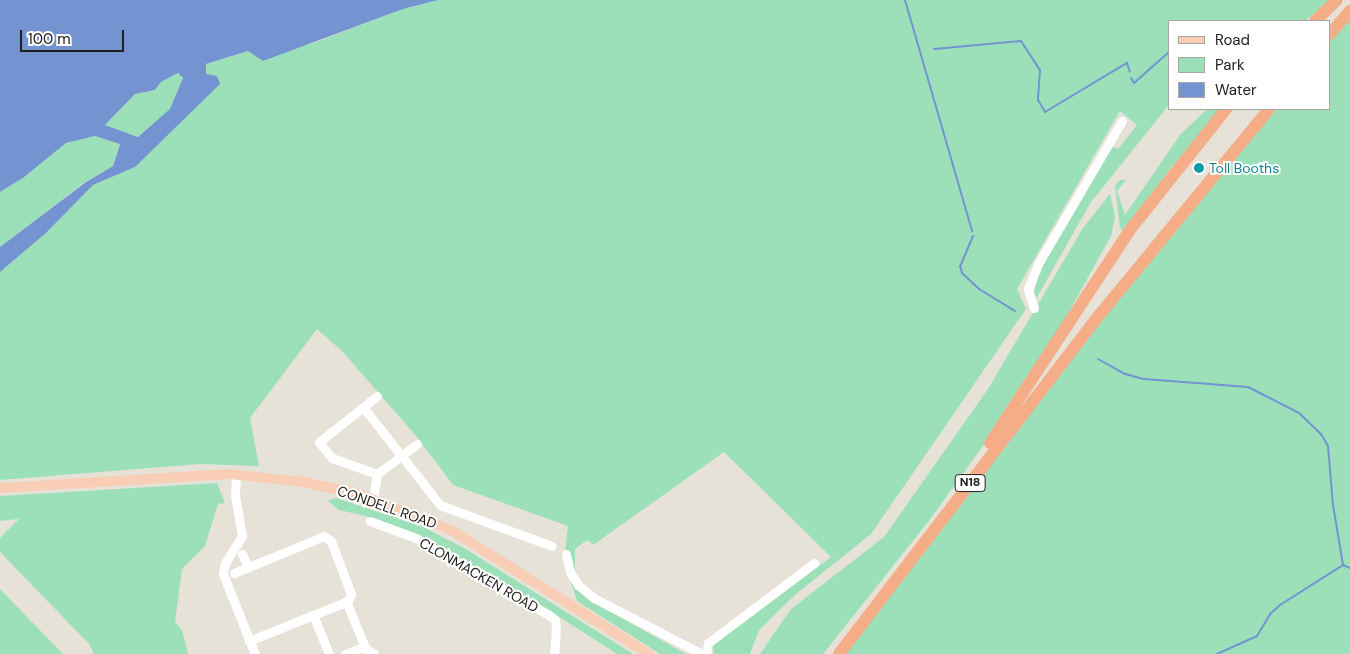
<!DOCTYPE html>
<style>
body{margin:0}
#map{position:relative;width:1350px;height:654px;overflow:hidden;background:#e7e2d7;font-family:"DM Sans",sans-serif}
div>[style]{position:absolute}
.green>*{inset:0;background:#9ce0ba}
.water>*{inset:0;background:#7394d1}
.stream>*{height:2px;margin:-1px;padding:0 1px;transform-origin:1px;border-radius:1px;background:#7394d1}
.minor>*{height:9px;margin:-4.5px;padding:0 4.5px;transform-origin:4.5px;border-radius:4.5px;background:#fff}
.major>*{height:10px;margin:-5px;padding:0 5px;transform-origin:5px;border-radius:5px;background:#f8ceb7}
.highway>*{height:12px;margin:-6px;padding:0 6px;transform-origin:6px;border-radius:6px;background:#f4ad87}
.dots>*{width:14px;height:14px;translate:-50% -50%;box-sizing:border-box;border:2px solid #fff;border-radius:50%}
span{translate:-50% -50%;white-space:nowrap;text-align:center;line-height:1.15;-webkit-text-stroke:4px #fff;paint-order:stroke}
.shield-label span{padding:1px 4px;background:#fff;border:1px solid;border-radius:4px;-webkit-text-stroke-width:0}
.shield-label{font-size:12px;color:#22201c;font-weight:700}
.culture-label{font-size:14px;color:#0d838f}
.left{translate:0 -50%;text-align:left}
.street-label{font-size:14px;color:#22201c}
.legend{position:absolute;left:1168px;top:20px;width:162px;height:90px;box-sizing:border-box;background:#fff;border:1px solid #a7a6a4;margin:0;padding:6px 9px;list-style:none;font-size:15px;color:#22201c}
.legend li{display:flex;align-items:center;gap:10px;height:25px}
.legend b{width:25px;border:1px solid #a7a6a4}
.scale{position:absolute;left:20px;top:30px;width:104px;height:22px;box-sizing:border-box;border:2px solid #22201c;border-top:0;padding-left:6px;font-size:15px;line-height:18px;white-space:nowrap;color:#22201c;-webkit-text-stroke:4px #fff;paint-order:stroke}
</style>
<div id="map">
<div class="green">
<i style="clip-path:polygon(438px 0,1330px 0,1305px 21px,1169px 21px,1169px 105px,1091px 202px,1036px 299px,1032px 300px,1042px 262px,1111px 146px,1118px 149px,1137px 125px,1120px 111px,1017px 289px,1026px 309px,871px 534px,796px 594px,759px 630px,750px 654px,714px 654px,712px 645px,831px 557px,724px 452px,593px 545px,587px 540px,575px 549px,575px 584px,595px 603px,686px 654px,660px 654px,577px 601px,564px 560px,568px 526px,453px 485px,417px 437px,342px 351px,317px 329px,250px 418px,259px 466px,200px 464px,0 480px,0 272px,46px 233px,93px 185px,135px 167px,206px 74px,206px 64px,248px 51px,311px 44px,403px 9px)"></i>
<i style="clip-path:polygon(1350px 15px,1350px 654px,844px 654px,1049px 386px,1273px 109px,1329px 109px,1329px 40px)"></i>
<i style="clip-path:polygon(178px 73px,183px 78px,170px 110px,138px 137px,105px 125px,135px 94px,155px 90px,161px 82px)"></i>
<i style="clip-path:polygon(1207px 109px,1221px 109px,1169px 170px,1124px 233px,1120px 228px,1115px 186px,1120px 180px,1126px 180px,1117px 191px,1125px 215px,1180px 135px)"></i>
<i style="clip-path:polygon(95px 136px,120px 143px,113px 166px,85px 182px,0 247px,0 192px,23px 178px,66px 143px)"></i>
<i style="clip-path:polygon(1110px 194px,1115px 216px,1111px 236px,1054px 339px,1016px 400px,928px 522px,823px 654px,760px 654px,791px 609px,884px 537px,988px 389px,1083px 228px)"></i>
<i style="clip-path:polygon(217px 483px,225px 503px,218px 504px,205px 546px,182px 569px,175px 622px,182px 630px,188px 654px,94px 654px,89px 644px,0 552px,0 538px,19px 519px,0 521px,0 496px)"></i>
<i style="clip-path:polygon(336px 498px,423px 527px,464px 548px,633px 654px,617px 654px,550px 611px,366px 516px,339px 510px,328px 501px)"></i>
<i style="clip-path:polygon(0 589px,62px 653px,63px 654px,0 654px)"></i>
</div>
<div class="water">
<i style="clip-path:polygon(evenodd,0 0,438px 0,403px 9px,263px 61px,248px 51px,206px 64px,206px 74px,217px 76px,220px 84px,135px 167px,93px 185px,46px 233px,0 272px,0 247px,86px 182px,113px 166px,120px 144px,95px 136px,66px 143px,23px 178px,0 192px,0 0,178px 73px,183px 78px,170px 109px,138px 137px,105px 125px,135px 94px,155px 90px,161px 82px,178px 73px)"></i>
</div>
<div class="stream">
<i style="left:905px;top:0;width:241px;rotate:73.8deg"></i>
<i style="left:934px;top:49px;width:87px;rotate:-5.3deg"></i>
<i style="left:1021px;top:41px;width:35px;rotate:57deg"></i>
<i style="left:1040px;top:70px;width:30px;rotate:94deg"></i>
<i style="left:1038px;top:100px;width:14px;rotate:60deg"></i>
<i style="left:1045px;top:112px;width:96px;rotate:-30.9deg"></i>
<i style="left:1127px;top:63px;width:9px;rotate:72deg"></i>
<i style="left:1131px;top:78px;width:6px;rotate:59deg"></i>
<i style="left:1134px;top:83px;width:47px;rotate:-41.5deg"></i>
<i style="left:973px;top:236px;width:33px;rotate:113deg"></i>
<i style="left:960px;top:266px;width:7px;rotate:74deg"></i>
<i style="left:962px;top:273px;width:23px;rotate:43deg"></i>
<i style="left:979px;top:289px;width:42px;rotate:31.4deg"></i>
<i style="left:1098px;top:359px;width:31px;rotate:29deg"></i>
<i style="left:1125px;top:374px;width:20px;rotate:15deg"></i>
<i style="left:1144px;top:379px;width:104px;rotate:4.4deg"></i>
<i style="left:1248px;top:387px;width:57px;rotate:27deg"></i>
<i style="left:1299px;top:413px;width:30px;rotate:44deg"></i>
<i style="left:1321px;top:434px;width:14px;rotate:60deg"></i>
<i style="left:1328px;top:446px;width:59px;rotate:85.2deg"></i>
<i style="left:1333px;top:505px;width:61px;rotate:80.5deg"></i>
<i style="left:1343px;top:565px;width:8px;rotate:23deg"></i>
<i style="left:1217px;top:654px;width:44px;rotate:-24.2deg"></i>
<i style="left:1257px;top:636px;width:26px;rotate:-59deg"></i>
<i style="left:1270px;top:614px;width:13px;rotate:-42deg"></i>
<i style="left:1280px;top:605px;width:75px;rotate:-32.4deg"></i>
</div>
<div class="minor">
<i style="left:1034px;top:308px;width:20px;rotate:-108deg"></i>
<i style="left:1028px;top:289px;width:27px;rotate:-68deg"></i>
<i style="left:1038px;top:264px;width:166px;rotate:-59.6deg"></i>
<i style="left:377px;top:396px;width:74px;rotate:141.6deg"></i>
<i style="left:319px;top:442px;width:21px;rotate:51deg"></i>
<i style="left:332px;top:458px;width:48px;rotate:19.6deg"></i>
<i style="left:377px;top:474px;width:50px;rotate:-36.9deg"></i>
<i style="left:363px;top:407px;width:125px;rotate:51.8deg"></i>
<i style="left:440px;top:505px;width:119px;rotate:20.1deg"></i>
<i style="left:236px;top:475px;width:20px;rotate:93deg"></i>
<i style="left:235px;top:495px;width:42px;rotate:80.3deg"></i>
<i style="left:242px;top:536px;width:32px;rotate:122deg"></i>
<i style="left:225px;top:563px;width:11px;rotate:100deg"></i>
<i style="left:223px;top:574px;width:86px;rotate:68.2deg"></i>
<i style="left:373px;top:499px;width:25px;rotate:-81deg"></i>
<i style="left:370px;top:521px;width:49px;rotate:20.3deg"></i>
<i style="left:416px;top:538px;width:154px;rotate:30.1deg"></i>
<i style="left:549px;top:615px;width:8px;rotate:40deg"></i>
<i style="left:555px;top:620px;width:8px;rotate:83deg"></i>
<i style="left:556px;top:628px;width:26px;rotate:94deg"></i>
<i style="left:242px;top:554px;width:14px;rotate:65deg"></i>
<i style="left:566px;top:554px;width:18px;rotate:77deg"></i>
<i style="left:570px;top:572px;width:15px;rotate:58deg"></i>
<i style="left:578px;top:585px;width:21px;rotate:39deg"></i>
<i style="left:594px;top:598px;width:122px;rotate:27.4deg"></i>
<i style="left:234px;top:573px;width:97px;rotate:-22.3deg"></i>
<i style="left:324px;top:536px;width:9px;rotate:36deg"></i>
<i style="left:331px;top:541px;width:57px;rotate:69.3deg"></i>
<i style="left:351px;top:594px;width:8px;rotate:113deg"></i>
<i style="left:348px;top:601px;width:107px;rotate:158deg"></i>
<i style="left:346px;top:601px;width:50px;rotate:67.6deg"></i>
<i style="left:313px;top:615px;width:42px;rotate:67.7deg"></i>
<i style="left:345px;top:654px;width:19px;rotate:-21deg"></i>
<i style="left:363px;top:647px;width:13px;rotate:32deg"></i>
<i style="left:706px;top:654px;width:11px;rotate:-80deg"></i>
<i style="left:708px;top:643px;width:133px;rotate:-37deg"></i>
</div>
<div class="major">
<i style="left:0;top:488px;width:229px;rotate:-3.5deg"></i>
<i style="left:229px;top:474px;width:74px;rotate:6.2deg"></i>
<i style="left:303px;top:482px;width:60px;rotate:12.4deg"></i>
<i style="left:362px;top:495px;width:96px;rotate:21.5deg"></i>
<i style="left:451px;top:530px;width:234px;rotate:32.1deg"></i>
</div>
<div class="highway">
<i style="left:1315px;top:21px;width:30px;rotate:-44deg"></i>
<i style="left:1329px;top:35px;width:32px;rotate:-49deg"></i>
<i style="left:990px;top:443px;width:254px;rotate:-56.7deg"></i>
<i style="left:1129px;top:231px;width:156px;rotate:-51.5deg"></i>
<i style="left:839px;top:654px;width:430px;rotate:-52.5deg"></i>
<i style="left:1101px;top:313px;width:264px;rotate:-50.5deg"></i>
</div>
<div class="dots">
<i style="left:1199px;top:168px;background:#0f9aa8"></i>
</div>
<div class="shield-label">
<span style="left:970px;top:483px">N18</span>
</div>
<div class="culture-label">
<span class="left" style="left:1209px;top:168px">Toll Booths</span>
</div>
<div class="street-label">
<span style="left:387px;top:507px;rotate:19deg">CONDELL ROAD</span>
<span style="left:479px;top:575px;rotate:30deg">CLONMACKEN ROAD</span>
</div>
<ul class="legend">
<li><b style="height:6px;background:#f8ceb7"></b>Road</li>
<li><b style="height:14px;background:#9ce0ba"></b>Park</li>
<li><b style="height:14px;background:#7394d1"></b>Water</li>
</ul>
<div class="scale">100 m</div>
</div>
